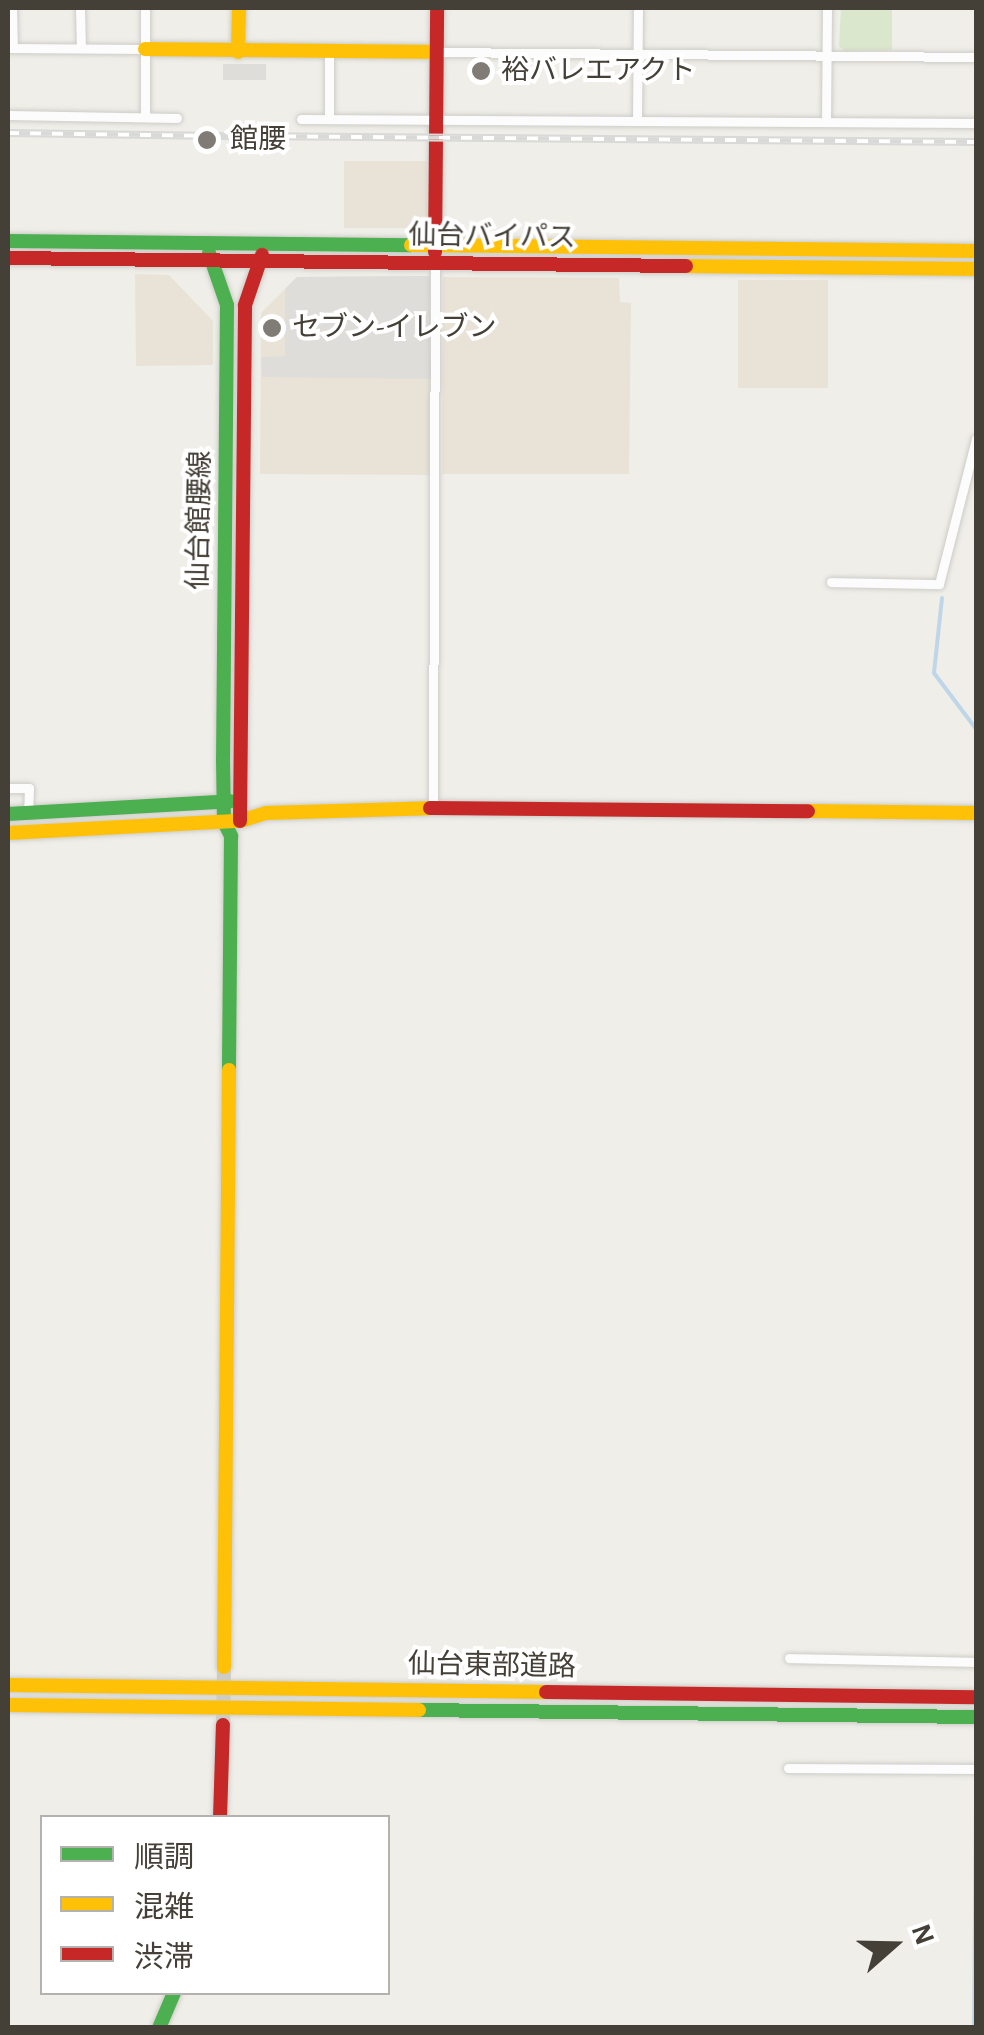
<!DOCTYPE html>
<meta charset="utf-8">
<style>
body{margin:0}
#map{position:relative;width:984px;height:2035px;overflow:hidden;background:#efeee9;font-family:"Alegreya Sans","Noto Sans JP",sans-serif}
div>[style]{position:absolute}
.commercial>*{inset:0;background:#e9e3d7;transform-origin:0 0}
.green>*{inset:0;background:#dbe7cc}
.parking>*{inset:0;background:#deddda;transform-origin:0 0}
.stream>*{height:4px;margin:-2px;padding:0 2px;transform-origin:2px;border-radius:2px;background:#bfd6e8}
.secondary-tunnel>*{height:14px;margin-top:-7px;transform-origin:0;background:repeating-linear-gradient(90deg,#cdcbc5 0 14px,transparent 0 21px)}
.roads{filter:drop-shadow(0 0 2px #cdccc7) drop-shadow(0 0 2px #cdccc7)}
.street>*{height:9px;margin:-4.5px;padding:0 4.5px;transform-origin:4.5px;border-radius:4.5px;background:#fdfcfc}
.fast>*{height:14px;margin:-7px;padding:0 7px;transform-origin:7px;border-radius:7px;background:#4caf50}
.slow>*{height:14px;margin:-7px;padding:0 7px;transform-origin:7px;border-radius:7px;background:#ffc107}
.jam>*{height:14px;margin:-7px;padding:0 7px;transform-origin:7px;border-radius:7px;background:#c62828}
.rail>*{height:8px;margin-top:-4px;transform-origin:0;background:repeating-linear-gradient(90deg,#fff 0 11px,#d9d9d8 0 22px);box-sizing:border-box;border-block:2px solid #d9d9d8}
.dots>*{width:28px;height:28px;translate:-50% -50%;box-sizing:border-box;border:5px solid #fff;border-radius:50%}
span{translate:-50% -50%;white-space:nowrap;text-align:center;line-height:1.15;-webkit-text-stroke:8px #fff;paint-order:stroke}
.poi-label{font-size:28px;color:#443f37}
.left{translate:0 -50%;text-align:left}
.street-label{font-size:28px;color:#443f37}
.frame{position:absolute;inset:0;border:10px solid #443f37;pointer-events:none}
.legend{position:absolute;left:40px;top:1815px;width:350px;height:180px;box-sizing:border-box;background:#fff;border:2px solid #b4b2af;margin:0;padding:12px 18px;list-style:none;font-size:30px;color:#443f37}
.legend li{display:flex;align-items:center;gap:20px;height:50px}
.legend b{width:50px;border:2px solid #b4b2af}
.north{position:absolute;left:844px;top:1895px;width:100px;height:100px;-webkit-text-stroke:8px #fff;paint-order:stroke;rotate:70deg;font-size:28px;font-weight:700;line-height:40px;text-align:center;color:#443f37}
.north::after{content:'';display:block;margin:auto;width:35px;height:45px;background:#443f37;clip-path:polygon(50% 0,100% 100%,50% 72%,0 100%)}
</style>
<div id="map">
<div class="commercial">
<i style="left:344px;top:161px;width:83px;height:67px"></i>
<i style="clip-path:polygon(135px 274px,169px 275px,213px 321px,213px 365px,136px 366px)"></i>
<i style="clip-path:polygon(430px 276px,430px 475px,260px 474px,261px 313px,297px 277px)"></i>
<i style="clip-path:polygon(443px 277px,619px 278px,620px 302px,631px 303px,629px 474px,442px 474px)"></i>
<i style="left:738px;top:280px;width:90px;height:108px"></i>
</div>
<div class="green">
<i style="clip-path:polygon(841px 8px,892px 8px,892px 50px,845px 51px,839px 46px)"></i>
</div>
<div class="parking">
<i style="left:223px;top:64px;width:43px;height:16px"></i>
<i style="clip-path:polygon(430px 276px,431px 379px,262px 377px,261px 357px,285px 356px,285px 289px,297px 277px)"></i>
</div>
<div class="stream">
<i style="left:942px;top:598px;width:75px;rotate:96.1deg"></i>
<i style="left:934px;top:673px;width:70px;rotate:53.1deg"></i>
<i style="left:974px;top:2028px;width:249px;rotate:-89.5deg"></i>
</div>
<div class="secondary-tunnel">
<i style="left:223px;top:1725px;width:58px;rotate:-89deg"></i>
</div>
<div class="roads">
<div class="street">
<i style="left:12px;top:8px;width:40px;rotate:88.6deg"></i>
<i style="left:80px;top:8px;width:40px;rotate:88.6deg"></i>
<i style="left:8px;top:48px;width:137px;rotate:0.4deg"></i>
<i style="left:329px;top:51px;width:68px;rotate:90deg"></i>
<i style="left:436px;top:52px;width:540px;rotate:0.53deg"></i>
<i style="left:8px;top:115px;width:169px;rotate:1deg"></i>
<i style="left:145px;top:117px;width:109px;rotate:-90deg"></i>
<i style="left:301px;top:119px;width:675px;rotate:0.34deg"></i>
<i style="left:637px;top:120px;width:112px;rotate:-89.5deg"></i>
<i style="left:826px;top:122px;width:114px;rotate:-89.5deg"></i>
<i style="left:831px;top:582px;width:108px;rotate:1.1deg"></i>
<i style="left:939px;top:584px;width:150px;rotate:-75.7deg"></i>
<i style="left:8px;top:788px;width:21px"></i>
<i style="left:29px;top:788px;width:25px;rotate:92deg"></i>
<i style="left:433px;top:808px;width:546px;rotate:-89.79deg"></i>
<i style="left:789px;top:1658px;width:187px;rotate:1.2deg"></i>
<i style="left:788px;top:1768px;width:188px;rotate:0.3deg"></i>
</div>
<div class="fast">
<i style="left:8px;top:241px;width:403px;rotate:0.6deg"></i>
<i style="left:209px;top:253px;width:55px;rotate:70.9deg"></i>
<i style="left:227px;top:305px;width:454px;rotate:90.5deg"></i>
<i style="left:223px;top:759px;width:63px;rotate:89.1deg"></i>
<i style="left:224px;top:822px;width:16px;rotate:63deg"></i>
<i style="left:231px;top:836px;width:234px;rotate:90.5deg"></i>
<i style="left:8px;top:814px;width:223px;rotate:-3.3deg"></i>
<i style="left:419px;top:1710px;width:557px;rotate:0.72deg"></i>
<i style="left:159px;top:2028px;width:39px;rotate:-67deg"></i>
</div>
<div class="slow">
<i style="left:145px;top:49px;width:291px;rotate:0.6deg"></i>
<i style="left:238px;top:52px;width:44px;rotate:-88.7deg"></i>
<i style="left:411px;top:245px;width:565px;rotate:0.61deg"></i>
<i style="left:686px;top:266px;width:290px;rotate:0.6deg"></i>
<i style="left:808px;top:811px;width:168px;rotate:0.7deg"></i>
<i style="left:8px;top:833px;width:232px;rotate:-3deg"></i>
<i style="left:240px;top:821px;width:27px;rotate:-17deg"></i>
<i style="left:266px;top:813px;width:164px;rotate:-1.7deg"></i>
<i style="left:224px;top:1667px;width:597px;rotate:-89.52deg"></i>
<i style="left:8px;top:1685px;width:538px;rotate:0.75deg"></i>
<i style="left:8px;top:1705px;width:411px;rotate:0.7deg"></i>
</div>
<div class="jam">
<i style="left:435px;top:252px;width:244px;rotate:-89.5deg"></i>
<i style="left:8px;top:258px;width:678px;rotate:0.68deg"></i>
<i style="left:430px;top:808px;width:378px;rotate:0.5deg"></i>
<i style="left:240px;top:821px;width:516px;rotate:-89.44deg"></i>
<i style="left:245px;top:305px;width:53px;rotate:-71.2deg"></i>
<i style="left:546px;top:1692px;width:430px;rotate:0.7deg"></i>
<i style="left:220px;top:1818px;width:93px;rotate:-88.2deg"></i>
</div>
</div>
<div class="rail">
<i style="left:8px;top:133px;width:228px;rotate:0.8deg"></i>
<i style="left:241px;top:136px;width:735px;rotate:0.47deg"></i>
</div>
<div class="dots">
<i style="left:481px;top:71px;background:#807c75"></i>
<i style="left:207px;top:140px;background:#807c75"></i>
<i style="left:272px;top:328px;background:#807c75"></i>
</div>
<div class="poi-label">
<span class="left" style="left:501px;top:71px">裕バレエアクト</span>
<span class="left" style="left:230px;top:140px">館腰</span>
<span class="left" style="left:292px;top:328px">セブン-イレブン</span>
</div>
<div class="street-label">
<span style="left:492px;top:237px;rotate:1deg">仙台バイパス</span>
<span style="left:200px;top:520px;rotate:-89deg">仙台館腰線</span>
<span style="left:492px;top:1666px;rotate:1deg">仙台東部道路</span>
</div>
<div class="frame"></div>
<ul class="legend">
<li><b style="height:12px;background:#4caf50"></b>順調</li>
<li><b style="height:12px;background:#ffc107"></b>混雑</li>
<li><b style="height:12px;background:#c62828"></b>渋滞</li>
</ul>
<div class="north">N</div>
</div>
